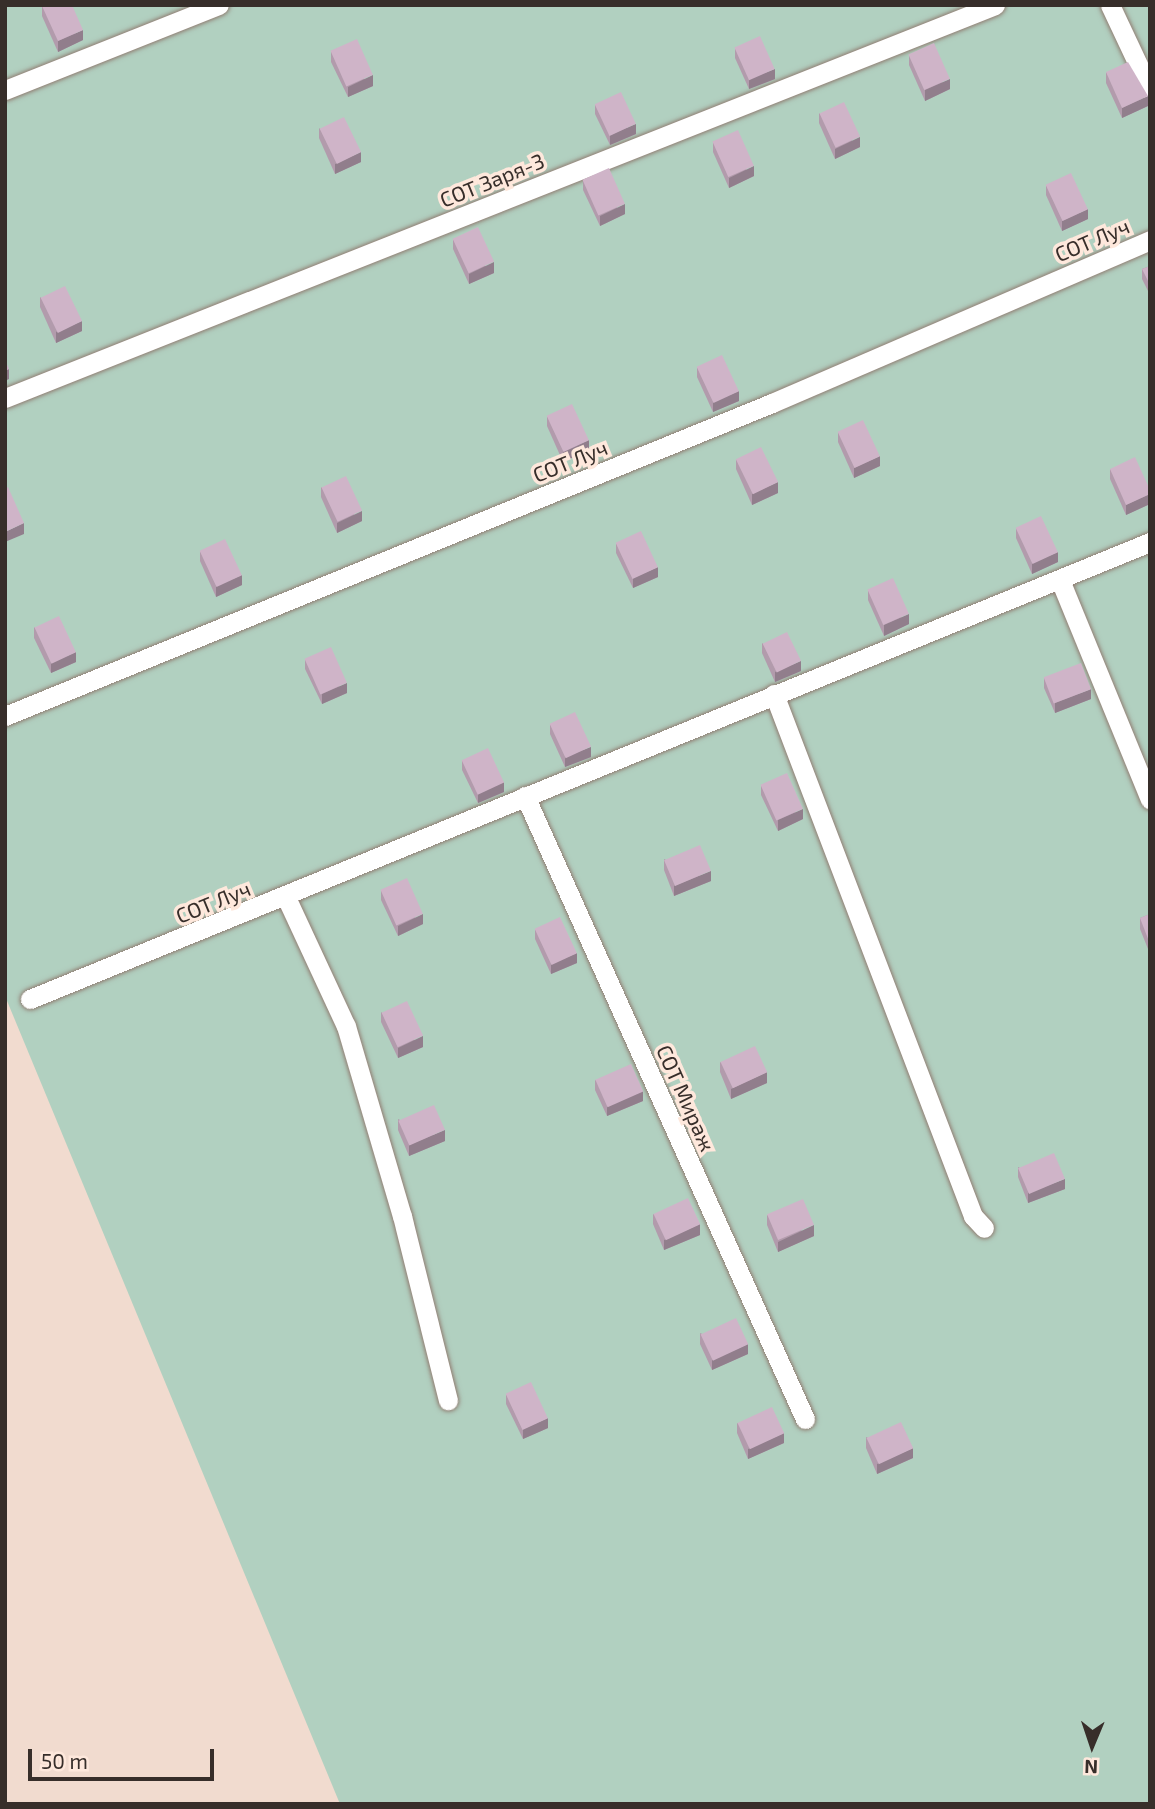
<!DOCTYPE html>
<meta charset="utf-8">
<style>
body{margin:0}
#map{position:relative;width:1155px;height:1809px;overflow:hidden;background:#f1dbcf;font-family:"Exo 2",sans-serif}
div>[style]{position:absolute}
.green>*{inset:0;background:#b1d0c0}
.roads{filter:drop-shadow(0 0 2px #917e73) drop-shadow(0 0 2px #917e73)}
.street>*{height:19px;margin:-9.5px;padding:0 9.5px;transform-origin:9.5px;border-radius:9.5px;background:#fff}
.wall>*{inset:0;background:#b29bac}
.shaded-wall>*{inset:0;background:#917e8c}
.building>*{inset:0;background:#cfb4c8;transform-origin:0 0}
span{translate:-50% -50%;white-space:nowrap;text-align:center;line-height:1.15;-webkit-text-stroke:7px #fee8dc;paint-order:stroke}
.street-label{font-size:21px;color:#372e2a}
.frame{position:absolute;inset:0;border:7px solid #372e2a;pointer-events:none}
.north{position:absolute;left:1057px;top:1711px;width:70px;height:70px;-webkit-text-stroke:5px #fee8dc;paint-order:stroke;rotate:182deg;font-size:19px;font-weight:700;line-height:28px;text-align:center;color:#372e2a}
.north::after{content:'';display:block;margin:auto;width:24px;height:32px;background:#372e2a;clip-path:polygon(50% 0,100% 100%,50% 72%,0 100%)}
.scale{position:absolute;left:28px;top:1749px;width:186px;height:32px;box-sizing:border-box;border:4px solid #372e2a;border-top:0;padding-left:9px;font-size:21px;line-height:24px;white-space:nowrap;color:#372e2a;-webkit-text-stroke:5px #fee8dc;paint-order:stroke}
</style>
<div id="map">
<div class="green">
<i style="clip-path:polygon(5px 5px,1150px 5px,1150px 1804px,340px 1804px,5px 996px)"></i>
</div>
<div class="roads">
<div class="street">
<i style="left:1110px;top:5px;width:94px;rotate:64.8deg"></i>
<i style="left:5px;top:90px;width:230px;rotate:-21.7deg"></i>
<i style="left:5px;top:398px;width:1065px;rotate:-21.65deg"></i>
<i style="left:1060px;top:580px;width:237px;rotate:67.7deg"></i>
<i style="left:774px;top:694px;width:559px;rotate:69.13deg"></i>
<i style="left:973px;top:1216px;width:16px;rotate:47deg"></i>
<i style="left:5px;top:716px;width:828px;rotate:-22.2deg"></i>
<i style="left:772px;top:403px;width:412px;rotate:-23.3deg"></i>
<i style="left:525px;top:796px;width:683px;rotate:65.8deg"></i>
<i style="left:286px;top:897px;width:142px;rotate:65.1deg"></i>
<i style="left:346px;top:1026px;width:198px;rotate:73.6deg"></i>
<i style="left:402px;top:1216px;width:190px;rotate:76deg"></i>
<i style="left:30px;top:999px;width:1210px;rotate:-22.2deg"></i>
</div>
</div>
<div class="wall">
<i style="clip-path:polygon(42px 6px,83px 40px,58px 52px,42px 16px)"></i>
<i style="clip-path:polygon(735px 48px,775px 79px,749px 89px,735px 58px)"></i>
<i style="clip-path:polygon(331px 51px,373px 86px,348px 97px,331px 62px)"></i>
<i style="clip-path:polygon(909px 55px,950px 89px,925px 101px,909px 65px)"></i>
<i style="clip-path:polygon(1106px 72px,1148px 106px,1122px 118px,1106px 83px)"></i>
<i style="clip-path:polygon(595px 104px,636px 134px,610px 145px,595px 114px)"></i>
<i style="clip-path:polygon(819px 113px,860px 147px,835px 159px,819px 123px)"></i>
<i style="clip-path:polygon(319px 128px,361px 162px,335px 174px,319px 138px)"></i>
<i style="clip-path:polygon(713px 142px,754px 176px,729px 188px,713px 152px)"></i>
<i style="clip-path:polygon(583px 180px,625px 214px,600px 226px,583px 190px)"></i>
<i style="clip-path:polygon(1046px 185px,1088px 219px,1062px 231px,1046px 195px)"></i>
<i style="clip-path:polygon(453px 239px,494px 273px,469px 284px,453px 249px)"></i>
<i style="clip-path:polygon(1150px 266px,1150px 295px,1142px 279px,1142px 269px)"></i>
<i style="clip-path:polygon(40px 297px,82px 331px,56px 343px,40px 307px)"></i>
<i style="clip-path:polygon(697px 367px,739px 401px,713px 412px,697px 377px)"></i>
<i style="clip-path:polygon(547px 416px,589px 450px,563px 462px,547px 426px)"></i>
<i style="clip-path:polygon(838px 432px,880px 466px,854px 478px,838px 442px)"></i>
<i style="clip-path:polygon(736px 459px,778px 493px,752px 505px,736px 469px)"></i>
<i style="clip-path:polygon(1110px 469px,1150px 490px,1150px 504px,1126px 515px,1110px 479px)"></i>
<i style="clip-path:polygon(321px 487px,362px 521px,337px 533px,321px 497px)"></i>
<i style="clip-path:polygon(1016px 528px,1058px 562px,1032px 574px,1016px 538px)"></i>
<i style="clip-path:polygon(616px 543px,658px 577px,633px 588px,616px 553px)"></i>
<i style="clip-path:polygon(200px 551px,242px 585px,216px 597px,200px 561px)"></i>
<i style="clip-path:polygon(868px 590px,909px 624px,884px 636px,868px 600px)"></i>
<i style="clip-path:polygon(34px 627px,76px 662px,51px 673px,34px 638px)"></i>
<i style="clip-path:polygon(762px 643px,801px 671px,775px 682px,762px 653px)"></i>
<i style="clip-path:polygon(305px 659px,347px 693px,322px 704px,305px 669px)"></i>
<i style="clip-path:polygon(1044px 677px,1091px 699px,1055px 713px,1044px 688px)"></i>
<i style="clip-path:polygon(550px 724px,591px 757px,565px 767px,550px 734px)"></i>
<i style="clip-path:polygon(462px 760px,504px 792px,478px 803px,462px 770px)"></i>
<i style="clip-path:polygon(761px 785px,803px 819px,778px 831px,761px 795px)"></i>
<i style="clip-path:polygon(664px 859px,711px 881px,674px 896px,664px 870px)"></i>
<i style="clip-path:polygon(381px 890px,423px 924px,398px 936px,381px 900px)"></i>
<i style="clip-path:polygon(1150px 914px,1150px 954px,1140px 929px,1140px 918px)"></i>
<i style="clip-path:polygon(535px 929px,577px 963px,551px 974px,535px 939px)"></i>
<i style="clip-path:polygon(381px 1012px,423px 1047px,398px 1058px,381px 1022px)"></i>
<i style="clip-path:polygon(720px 1062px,767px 1083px,731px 1099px,720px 1072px)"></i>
<i style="clip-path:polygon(595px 1080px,643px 1101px,607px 1116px,595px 1090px)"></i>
<i style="clip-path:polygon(398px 1119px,445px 1141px,409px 1156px,398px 1130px)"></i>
<i style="clip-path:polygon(1018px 1167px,1065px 1189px,1028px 1203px,1018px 1177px)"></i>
<i style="clip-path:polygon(653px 1214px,700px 1235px,664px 1250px,653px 1224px)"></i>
<i style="clip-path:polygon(767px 1215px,814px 1236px,778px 1252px,767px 1225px)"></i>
<i style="clip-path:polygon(700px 1333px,748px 1354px,712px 1370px,700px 1344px)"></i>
<i style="clip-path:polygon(506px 1394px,548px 1428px,523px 1439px,506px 1404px)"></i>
<i style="clip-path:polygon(737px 1423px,784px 1443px,748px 1459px,737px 1433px)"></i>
<i style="clip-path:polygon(866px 1437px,913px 1458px,877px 1474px,866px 1448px)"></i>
</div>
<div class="shaded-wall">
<i style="clip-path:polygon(83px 30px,83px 40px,58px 52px,58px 41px)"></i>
<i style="clip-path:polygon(775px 69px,775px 79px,749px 89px,749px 79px)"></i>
<i style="clip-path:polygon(373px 75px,373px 86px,348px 97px,348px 87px)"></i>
<i style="clip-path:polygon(950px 79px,950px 89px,925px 101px,925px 90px)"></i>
<i style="clip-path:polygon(1148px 96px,1148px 106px,1122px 118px,1122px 108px)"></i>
<i style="clip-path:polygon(636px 124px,636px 134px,610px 145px,610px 135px)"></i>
<i style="clip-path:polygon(860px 137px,860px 147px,835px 159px,835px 149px)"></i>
<i style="clip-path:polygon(361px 152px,361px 162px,335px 174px,335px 164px)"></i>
<i style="clip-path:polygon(754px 166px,754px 176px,729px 188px,729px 178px)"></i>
<i style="clip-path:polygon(625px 204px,625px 214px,600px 226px,600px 216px)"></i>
<i style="clip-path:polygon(1088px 209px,1088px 219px,1062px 231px,1062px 221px)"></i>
<i style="clip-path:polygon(494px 262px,494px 273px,469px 284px,469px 274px)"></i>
<i style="clip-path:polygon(82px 321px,82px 331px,56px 343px,56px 332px)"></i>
<i style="clip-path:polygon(9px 369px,9px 379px,5px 381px,5px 371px)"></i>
<i style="clip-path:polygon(739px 391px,739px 401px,713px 412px,713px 402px)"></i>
<i style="clip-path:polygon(589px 440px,589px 450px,563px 462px,563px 451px)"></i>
<i style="clip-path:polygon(880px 456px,880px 466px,854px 478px,854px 468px)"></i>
<i style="clip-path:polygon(778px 482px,778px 493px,752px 505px,752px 494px)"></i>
<i style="clip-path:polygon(1150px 494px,1150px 504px,1126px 515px,1126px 505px)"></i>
<i style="clip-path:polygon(362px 511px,362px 521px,337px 533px,337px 523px)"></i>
<i style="clip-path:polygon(24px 523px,24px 534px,5px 542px,5px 532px)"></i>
<i style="clip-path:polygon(1058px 552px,1058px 562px,1032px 574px,1032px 563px)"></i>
<i style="clip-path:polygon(658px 567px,658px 577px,633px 588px,633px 578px)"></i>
<i style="clip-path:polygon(242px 575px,242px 585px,216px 597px,216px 586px)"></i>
<i style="clip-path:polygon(909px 614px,909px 624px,884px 636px,884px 625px)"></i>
<i style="clip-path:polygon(76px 652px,76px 662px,51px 673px,51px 663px)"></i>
<i style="clip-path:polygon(801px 661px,801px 671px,775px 682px,775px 672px)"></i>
<i style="clip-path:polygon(347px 683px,347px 693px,322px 704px,322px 694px)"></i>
<i style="clip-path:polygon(1091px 689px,1091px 699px,1055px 713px,1055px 703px)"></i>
<i style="clip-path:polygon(591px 747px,591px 757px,565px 767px,565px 757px)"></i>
<i style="clip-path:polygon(504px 782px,504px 792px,478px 803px,478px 793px)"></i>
<i style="clip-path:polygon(803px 809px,803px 819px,778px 831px,778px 820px)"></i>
<i style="clip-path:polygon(711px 871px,711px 881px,674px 896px,674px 886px)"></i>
<i style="clip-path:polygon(423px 914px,423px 924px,398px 936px,398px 926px)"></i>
<i style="clip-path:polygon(577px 953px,577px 963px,551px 974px,551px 964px)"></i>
<i style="clip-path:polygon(423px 1036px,423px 1047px,398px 1058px,398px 1048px)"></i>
<i style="clip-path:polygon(767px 1072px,767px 1083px,731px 1099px,731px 1089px)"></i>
<i style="clip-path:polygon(643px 1091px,643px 1101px,607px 1116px,607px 1106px)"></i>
<i style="clip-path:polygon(445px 1130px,445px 1141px,409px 1156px,409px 1145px)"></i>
<i style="clip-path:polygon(1065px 1179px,1065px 1189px,1028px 1203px,1028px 1193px)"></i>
<i style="clip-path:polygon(700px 1224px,700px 1235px,664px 1250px,664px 1240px)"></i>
<i style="clip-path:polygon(814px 1225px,814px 1236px,778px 1252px,778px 1242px)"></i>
<i style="clip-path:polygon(748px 1344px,748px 1354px,712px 1370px,712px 1360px)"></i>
<i style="clip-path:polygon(548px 1418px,548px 1428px,523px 1439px,523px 1429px)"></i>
<i style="clip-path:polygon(784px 1433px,784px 1443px,748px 1459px,748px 1449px)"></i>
<i style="clip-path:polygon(913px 1448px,913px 1458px,877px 1474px,877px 1464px)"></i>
</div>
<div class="building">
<i style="clip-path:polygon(72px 5px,83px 30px,58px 41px,42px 6px)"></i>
<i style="left:760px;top:36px;width:36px;height:28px;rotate:66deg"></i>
<i style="left:357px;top:39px;width:39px;height:29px;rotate:66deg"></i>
<i style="left:934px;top:43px;width:39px;height:28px;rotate:66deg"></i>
<i style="clip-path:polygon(1128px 62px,1148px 96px,1122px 108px,1106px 72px)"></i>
<i style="left:621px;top:92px;width:35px;height:29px;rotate:65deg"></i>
<i style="left:844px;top:102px;width:38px;height:27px;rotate:65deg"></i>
<i style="left:344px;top:117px;width:39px;height:27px;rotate:64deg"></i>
<i style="left:738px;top:130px;width:39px;height:28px;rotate:66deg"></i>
<i style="left:609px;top:168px;width:39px;height:29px;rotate:66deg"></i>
<i style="left:1071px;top:173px;width:40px;height:28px;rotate:65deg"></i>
<i style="left:478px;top:227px;width:38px;height:28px;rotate:65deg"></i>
<i style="clip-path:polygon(1150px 266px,1150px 285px,1142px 269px)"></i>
<i style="left:65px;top:286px;width:39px;height:27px;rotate:64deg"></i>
<i style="left:722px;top:355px;width:40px;height:28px;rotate:65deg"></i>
<i style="clip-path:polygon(5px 360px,9px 369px,5px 371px)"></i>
<i style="left:572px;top:404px;width:40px;height:28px;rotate:65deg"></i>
<i style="left:863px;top:420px;width:40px;height:28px;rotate:65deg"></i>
<i style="left:761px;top:447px;width:39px;height:28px;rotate:64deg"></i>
<i style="clip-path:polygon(1135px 457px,1150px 490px,1150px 494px,1126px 505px,1110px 469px)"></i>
<i style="left:346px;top:476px;width:38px;height:27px;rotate:65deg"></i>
<i style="clip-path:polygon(8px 487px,24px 523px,5px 532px,5px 489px)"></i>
<i style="left:1041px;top:516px;width:40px;height:28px;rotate:65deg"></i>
<i style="left:641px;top:531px;width:40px;height:28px;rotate:65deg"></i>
<i style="left:225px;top:539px;width:40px;height:28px;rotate:65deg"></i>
<i style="left:893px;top:578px;width:39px;height:28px;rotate:66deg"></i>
<i style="left:59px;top:616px;width:40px;height:27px;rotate:65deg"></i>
<i style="left:787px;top:632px;width:32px;height:27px;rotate:64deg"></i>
<i style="left:331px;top:647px;width:39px;height:29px;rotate:66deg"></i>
<i style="left:1081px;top:663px;width:28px;height:40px;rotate:69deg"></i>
<i style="left:575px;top:712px;width:38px;height:28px;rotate:65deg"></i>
<i style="left:488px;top:748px;width:38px;height:29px;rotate:65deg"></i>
<i style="left:787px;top:773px;width:39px;height:29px;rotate:66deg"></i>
<i style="left:700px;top:845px;width:28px;height:39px;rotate:67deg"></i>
<i style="left:407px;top:878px;width:39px;height:29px;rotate:66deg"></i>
<i style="clip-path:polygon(1150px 914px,1150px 944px,1140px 918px)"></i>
<i style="left:560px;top:917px;width:40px;height:28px;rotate:65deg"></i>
<i style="left:407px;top:1001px;width:38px;height:28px;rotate:65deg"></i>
<i style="left:755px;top:1046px;width:29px;height:38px;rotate:65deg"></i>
<i style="left:631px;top:1064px;width:30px;height:39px;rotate:66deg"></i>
<i style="left:434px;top:1105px;width:27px;height:39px;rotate:66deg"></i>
<i style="left:1054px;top:1153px;width:28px;height:39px;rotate:67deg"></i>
<i style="left:688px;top:1198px;width:29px;height:38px;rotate:65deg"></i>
<i style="left:803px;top:1199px;width:28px;height:39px;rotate:67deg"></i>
<i style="left:736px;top:1318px;width:29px;height:39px;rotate:65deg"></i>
<i style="left:531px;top:1382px;width:40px;height:28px;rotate:65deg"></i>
<i style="left:772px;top:1407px;width:29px;height:38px;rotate:65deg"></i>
<i style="left:901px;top:1422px;width:29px;height:38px;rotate:65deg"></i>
</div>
<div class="street-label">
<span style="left:492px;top:180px;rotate:-22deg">СОТ Заря-3</span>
<span style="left:1092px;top:240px;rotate:-23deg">СОТ Луч</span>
<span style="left:570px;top:461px;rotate:-22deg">СОТ Луч</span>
<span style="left:213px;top:902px;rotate:-22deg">СОТ Луч</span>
<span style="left:686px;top:1098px;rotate:66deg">СОТ Мираж</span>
</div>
<div class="frame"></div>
<div class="north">N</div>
<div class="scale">50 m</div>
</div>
